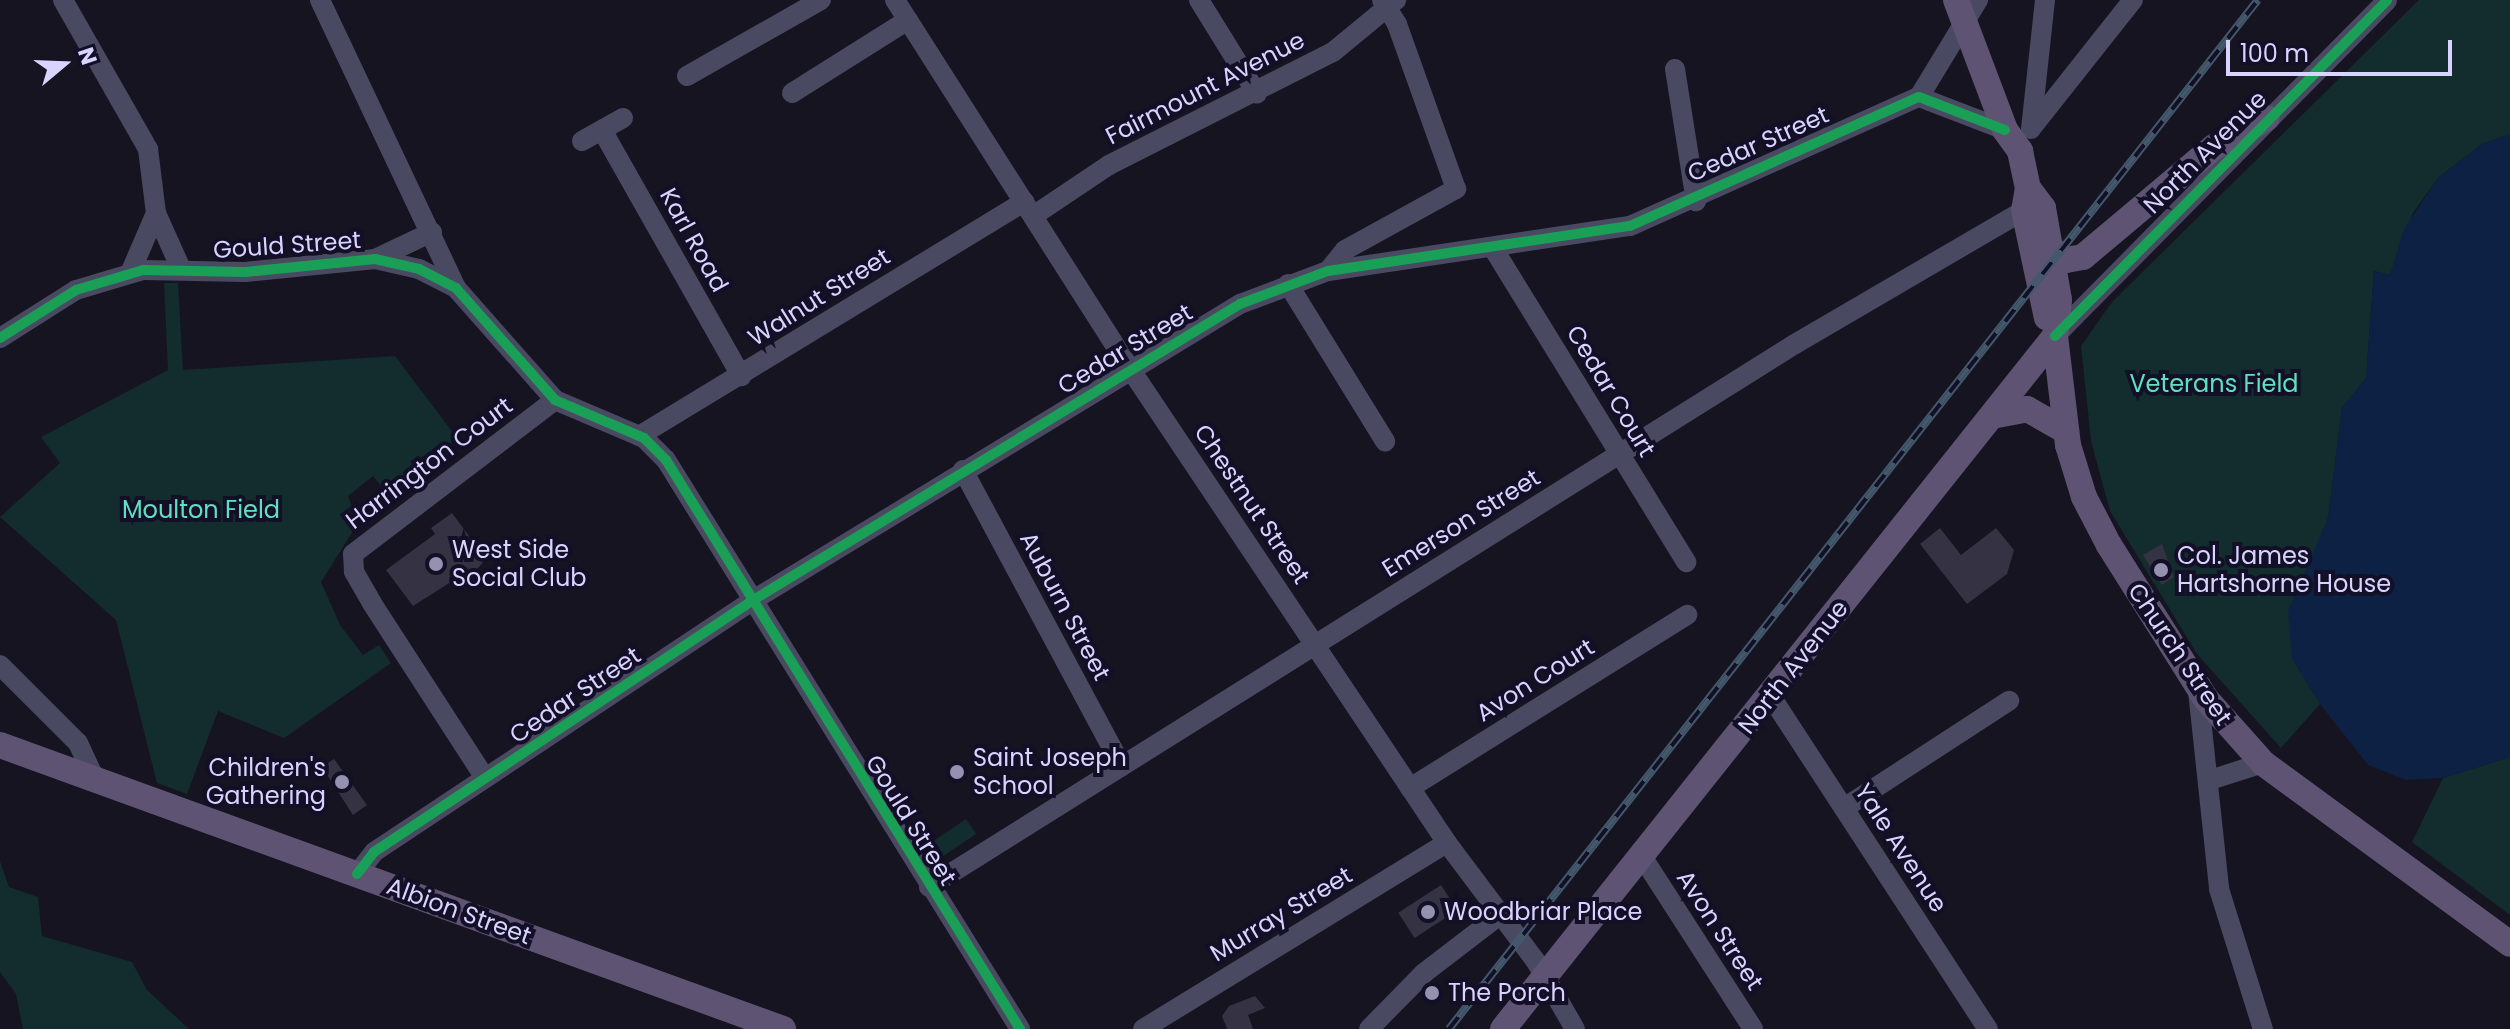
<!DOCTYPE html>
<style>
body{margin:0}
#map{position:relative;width:2510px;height:1029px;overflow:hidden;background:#161421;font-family:Poppins,sans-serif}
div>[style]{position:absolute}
.green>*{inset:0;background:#132c2d;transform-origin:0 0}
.water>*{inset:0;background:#0d2144}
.building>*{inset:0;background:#343243;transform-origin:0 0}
.minor>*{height:20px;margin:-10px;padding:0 10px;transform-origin:10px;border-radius:10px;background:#4a4962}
.major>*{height:26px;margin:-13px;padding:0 13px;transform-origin:13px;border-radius:13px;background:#5e5373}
.rail>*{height:8px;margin-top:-4px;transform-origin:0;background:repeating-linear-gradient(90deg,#130f26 0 15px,#43596b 0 30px);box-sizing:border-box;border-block:2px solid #43596b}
.cycleway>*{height:10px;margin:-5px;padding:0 5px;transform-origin:5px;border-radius:5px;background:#1a9f57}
.dots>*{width:22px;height:22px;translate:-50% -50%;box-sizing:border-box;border:4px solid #130f26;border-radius:50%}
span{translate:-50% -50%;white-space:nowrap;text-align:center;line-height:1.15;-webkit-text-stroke:8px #130f26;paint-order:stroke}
.street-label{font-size:24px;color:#d9d4ff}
.park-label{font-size:24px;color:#5fe0c0}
.poi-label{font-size:24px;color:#d9d4ff}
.left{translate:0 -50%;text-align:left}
.right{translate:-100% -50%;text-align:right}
.north{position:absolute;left:24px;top:24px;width:80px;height:80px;-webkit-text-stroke:6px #130f26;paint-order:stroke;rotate:71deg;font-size:22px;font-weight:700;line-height:32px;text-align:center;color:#d9d4ff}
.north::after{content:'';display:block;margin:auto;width:28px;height:36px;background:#d9d4ff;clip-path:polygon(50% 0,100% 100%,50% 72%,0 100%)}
.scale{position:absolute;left:2226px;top:40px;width:226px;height:36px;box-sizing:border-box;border:4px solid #d9d4ff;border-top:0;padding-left:10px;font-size:24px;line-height:28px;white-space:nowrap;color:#d9d4ff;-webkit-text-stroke:6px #130f26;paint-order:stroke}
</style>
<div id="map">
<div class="green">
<i style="clip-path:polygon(2419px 0,2510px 0,2510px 134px,2482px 144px,2438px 178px,2413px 213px,2390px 275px,2374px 271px,2366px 378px,2342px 408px,2328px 518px,2300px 590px,2292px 658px,2320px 704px,2281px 748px,2197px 654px,2110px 511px,2091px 441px,2081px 346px,2112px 302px)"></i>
<i style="clip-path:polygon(164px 283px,178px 283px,183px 370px,395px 356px,457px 438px,387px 493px,373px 476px,348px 496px,358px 523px,321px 582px,340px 625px,363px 655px,379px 645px,391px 663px,284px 738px,218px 711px,187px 794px,157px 783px,116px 620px,0 517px,60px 463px,41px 437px,168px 370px)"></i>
<i style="clip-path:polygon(2510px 757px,2510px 915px,2412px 842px,2443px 778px)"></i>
<i style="left:966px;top:819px;width:18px;height:42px;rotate:56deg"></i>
<i style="clip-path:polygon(0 861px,9px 887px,38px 897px,42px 936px,132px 962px,147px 990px,189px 1029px,23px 1029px,16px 994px,0 972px)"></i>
</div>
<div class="water">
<i style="clip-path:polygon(2510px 134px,2510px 757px,2443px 778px,2406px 780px,2368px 765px,2320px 704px,2292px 658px,2288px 611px,2328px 518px,2342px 408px,2366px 378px,2374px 271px,2390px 275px,2404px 229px,2438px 178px,2482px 144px)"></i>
</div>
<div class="building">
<i style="clip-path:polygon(452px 513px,486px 559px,460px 588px,454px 580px,413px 606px,386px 570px,435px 534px,431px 528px)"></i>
<i style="clip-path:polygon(1940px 528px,1961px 555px,1996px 528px,2014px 550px,2007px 574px,1967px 604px,1920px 544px)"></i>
<i style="clip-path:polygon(2162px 544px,2174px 577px,2162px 585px,2143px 555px)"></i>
<i style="clip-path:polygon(334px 759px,367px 805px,353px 815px,322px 767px)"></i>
<i style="left:1441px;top:885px;width:30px;height:51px;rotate:57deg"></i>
<i style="clip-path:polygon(1255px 996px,1265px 1008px,1248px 1015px,1253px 1029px,1227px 1029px,1222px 1016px,1229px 1006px)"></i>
</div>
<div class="minor">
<i style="left:63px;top:0;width:172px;rotate:60.3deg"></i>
<i style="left:148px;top:149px;width:64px;rotate:82.9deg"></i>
<i style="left:156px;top:213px;width:61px;rotate:65.9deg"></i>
<i style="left:320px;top:0;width:318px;rotate:64.7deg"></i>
<i style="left:895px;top:0;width:439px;rotate:57.5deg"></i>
<i style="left:1131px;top:370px;width:569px;rotate:56.25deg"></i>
<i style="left:1447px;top:843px;width:150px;rotate:53.1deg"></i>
<i style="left:1537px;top:963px;width:76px;rotate:60.1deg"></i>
<i style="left:1199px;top:0;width:110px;rotate:58.3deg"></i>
<i style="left:1675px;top:69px;width:134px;rotate:81deg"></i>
<i style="left:687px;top:76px;width:154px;rotate:-29.6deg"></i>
<i style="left:792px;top:93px;width:137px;rotate:-32.2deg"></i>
<i style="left:1919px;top:97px;width:114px;rotate:-58.7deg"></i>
<i style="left:2033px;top:126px;width:161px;rotate:-51.6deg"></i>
<i style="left:2031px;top:129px;width:130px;rotate:-83.8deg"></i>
<i style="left:602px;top:130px;width:283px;rotate:60.5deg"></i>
<i style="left:582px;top:141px;width:47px;rotate:-29.3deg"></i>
<i style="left:1033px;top:216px;width:92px;rotate:-33.9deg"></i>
<i style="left:1109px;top:165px;width:251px;rotate:-26.8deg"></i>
<i style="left:1333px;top:52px;width:82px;rotate:-39.5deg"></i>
<i style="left:1493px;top:248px;width:369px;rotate:58.4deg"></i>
<i style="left:375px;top:259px;width:63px;rotate:-25.3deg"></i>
<i style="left:131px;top:271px;width:63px;rotate:-66.7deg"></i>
<i style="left:1328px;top:271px;width:27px;rotate:-51deg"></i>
<i style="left:1345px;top:250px;width:127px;rotate:-28.8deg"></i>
<i style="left:1456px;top:189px;width:175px;rotate:-109.7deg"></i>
<i style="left:1397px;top:24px;width:28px;rotate:-122deg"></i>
<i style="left:1288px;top:284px;width:185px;rotate:58.3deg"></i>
<i style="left:2055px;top:336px;width:472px;rotate:-45.3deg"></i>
<i style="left:0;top:338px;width:90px;rotate:-32.3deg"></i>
<i style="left:76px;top:290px;width:70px;rotate:-16.6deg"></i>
<i style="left:143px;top:270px;width:102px;rotate:1.1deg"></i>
<i style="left:245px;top:272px;width:131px;rotate:-5.7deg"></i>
<i style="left:375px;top:259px;width:45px;rotate:12.8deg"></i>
<i style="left:419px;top:269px;width:42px;rotate:27.2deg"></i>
<i style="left:456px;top:288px;width:149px;rotate:48.5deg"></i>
<i style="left:555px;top:400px;width:97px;rotate:23.1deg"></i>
<i style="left:644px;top:438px;width:31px;rotate:45deg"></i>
<i style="left:666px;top:460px;width:670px;rotate:58.11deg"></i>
<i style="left:639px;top:436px;width:451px;rotate:-31.3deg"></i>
<i style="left:963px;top:470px;width:336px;rotate:61.8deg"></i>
<i style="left:0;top:665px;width:110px;rotate:45deg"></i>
<i style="left:78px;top:743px;width:38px;rotate:65deg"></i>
<i style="left:2198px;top:691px;width:199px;rotate:83.9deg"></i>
<i style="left:2219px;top:889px;width:147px;rotate:72.6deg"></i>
<i style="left:1770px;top:695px;width:399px;rotate:56.9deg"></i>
<i style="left:485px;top:778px;width:208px;rotate:-122.9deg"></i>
<i style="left:372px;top:603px;width:36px;rotate:-120deg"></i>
<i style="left:354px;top:572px;width:18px;rotate:-93deg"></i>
<i style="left:353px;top:554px;width:254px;rotate:-37.3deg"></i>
<i style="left:2210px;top:780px;width:56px;rotate:-17.8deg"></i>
<i style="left:1410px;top:788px;width:327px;rotate:-32deg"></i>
<i style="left:1844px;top:808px;width:197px;rotate:-33deg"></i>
<i style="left:1643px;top:858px;width:203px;rotate:57.2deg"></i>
<i style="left:357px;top:874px;width:28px;rotate:-52deg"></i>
<i style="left:374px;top:852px;width:452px;rotate:-33.6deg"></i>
<i style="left:750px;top:602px;width:574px;rotate:-31.31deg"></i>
<i style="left:1240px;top:304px;width:94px;rotate:-20.6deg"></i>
<i style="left:1328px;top:271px;width:305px;rotate:-8.5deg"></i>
<i style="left:1630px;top:226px;width:316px;rotate:-24.1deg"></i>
<i style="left:1919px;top:97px;width:92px;rotate:21deg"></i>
<i style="left:929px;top:887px;width:1022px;rotate:-32.09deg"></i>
<i style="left:1795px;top:344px;width:265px;rotate:-30.3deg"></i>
<i style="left:1143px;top:1029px;width:356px;rotate:-31.5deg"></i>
<i style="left:1369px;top:1029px;width:78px;rotate:-45.5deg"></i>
<i style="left:1424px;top:973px;width:97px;rotate:-37.5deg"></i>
</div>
<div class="major">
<i style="left:1956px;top:0;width:139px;rotate:69.3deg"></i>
<i style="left:2005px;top:130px;width:26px;rotate:54deg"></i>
<i style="left:2020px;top:151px;width:38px;rotate:78deg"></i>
<i style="left:2028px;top:188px;width:25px;rotate:53deg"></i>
<i style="left:2043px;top:208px;width:93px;rotate:80.1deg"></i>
<i style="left:2059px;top:300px;width:36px;rotate:96deg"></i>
<i style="left:2055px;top:336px;width:110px;rotate:83.2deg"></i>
<i style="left:2068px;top:445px;width:54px;rotate:72.9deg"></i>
<i style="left:2084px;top:497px;width:54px;rotate:62.5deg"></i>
<i style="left:2109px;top:545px;width:182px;rotate:57.8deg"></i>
<i style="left:2206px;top:699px;width:86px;rotate:48.3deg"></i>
<i style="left:2263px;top:763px;width:306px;rotate:36.2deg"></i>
<i style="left:2028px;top:188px;width:22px;rotate:100deg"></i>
<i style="left:2024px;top:210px;width:110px;rotate:78deg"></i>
<i style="left:2050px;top:248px;width:20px;rotate:37deg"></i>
<i style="left:2066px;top:260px;width:17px;rotate:-10deg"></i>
<i style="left:2083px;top:257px;width:171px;rotate:-40deg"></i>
<i style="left:2214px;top:147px;width:60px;rotate:-28.7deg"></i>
<i style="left:1992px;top:416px;width:36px;rotate:-11deg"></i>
<i style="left:2027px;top:409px;width:45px;rotate:29.4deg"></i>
<i style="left:0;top:745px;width:833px;rotate:19.94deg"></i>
<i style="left:1503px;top:1029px;width:886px;rotate:-51.46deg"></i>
</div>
<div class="rail">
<i style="left:1449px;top:1029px;width:1309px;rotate:-51.83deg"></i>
</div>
<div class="cycleway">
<i style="left:2055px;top:336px;width:472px;rotate:-45.3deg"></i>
<i style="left:0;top:338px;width:90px;rotate:-32.3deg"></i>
<i style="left:76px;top:290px;width:70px;rotate:-16.6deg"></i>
<i style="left:143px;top:270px;width:102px;rotate:1.1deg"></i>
<i style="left:245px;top:272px;width:131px;rotate:-5.7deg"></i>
<i style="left:375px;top:259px;width:45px;rotate:12.8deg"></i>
<i style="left:419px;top:269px;width:42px;rotate:27.2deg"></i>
<i style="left:456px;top:288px;width:149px;rotate:48.5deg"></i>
<i style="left:555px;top:400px;width:97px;rotate:23.1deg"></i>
<i style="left:644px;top:438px;width:31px;rotate:45deg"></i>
<i style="left:666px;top:460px;width:670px;rotate:58.11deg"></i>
<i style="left:357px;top:874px;width:28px;rotate:-52deg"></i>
<i style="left:374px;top:852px;width:452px;rotate:-33.6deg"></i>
<i style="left:750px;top:602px;width:574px;rotate:-31.31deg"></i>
<i style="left:1240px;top:304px;width:94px;rotate:-20.6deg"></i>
<i style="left:1328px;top:271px;width:305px;rotate:-8.5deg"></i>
<i style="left:1630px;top:226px;width:316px;rotate:-24.1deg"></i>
<i style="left:1919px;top:97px;width:92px;rotate:21deg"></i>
</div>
<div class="dots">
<i style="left:436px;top:564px;background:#9591b1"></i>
<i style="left:2161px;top:570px;background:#9591b1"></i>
<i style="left:957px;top:772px;background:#9591b1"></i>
<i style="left:342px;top:782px;background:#9591b1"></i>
<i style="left:1428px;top:912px;background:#9591b1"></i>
<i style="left:1432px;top:993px;background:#9591b1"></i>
</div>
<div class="street-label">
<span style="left:1205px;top:88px;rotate:-27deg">Fairmount Avenue</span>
<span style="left:1758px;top:144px;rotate:-24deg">Cedar Street</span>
<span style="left:2205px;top:152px;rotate:-45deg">North Avenue</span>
<span style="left:694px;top:240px;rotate:61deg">Karl Road</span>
<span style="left:287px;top:245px;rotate:-4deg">Gould Street</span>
<span style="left:819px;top:297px;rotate:-32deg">Walnut Street</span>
<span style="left:1125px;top:349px;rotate:-31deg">Cedar Street</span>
<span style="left:1611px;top:391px;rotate:59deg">Cedar Court</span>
<span style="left:429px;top:463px;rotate:-37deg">Harrington Court</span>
<span style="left:1252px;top:504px;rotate:56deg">Chestnut Street</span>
<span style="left:1461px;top:523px;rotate:-32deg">Emerson Street</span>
<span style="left:1065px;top:606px;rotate:62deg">Auburn Street</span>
<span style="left:2180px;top:654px;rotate:56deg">Church Street</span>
<span style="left:1793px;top:667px;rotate:-52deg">North Avenue</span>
<span style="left:1535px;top:680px;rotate:-32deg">Avon Court</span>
<span style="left:575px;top:695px;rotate:-34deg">Cedar Street</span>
<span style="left:911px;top:820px;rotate:58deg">Gould Street</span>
<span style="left:1901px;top:848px;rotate:57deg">Yale Avenue</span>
<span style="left:459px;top:911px;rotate:20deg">Albion Street</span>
<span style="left:1281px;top:914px;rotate:-31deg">Murray Street</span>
<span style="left:1720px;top:930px;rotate:57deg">Avon Street</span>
</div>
<div class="park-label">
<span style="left:2214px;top:384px">Veterans Field</span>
<span style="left:201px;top:510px">Moulton Field</span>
</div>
<div class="poi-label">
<span class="left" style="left:452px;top:564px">West Side<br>Social Club</span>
<span class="left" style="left:2177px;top:570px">Col. James<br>Hartshorne House</span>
<span class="left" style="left:973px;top:772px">Saint Joseph<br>School</span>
<span class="right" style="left:326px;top:782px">Children's<br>Gathering</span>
<span class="left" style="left:1444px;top:912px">Woodbriar Place</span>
<span class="left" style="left:1448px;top:993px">The Porch</span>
</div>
<div class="north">N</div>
<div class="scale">100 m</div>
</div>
